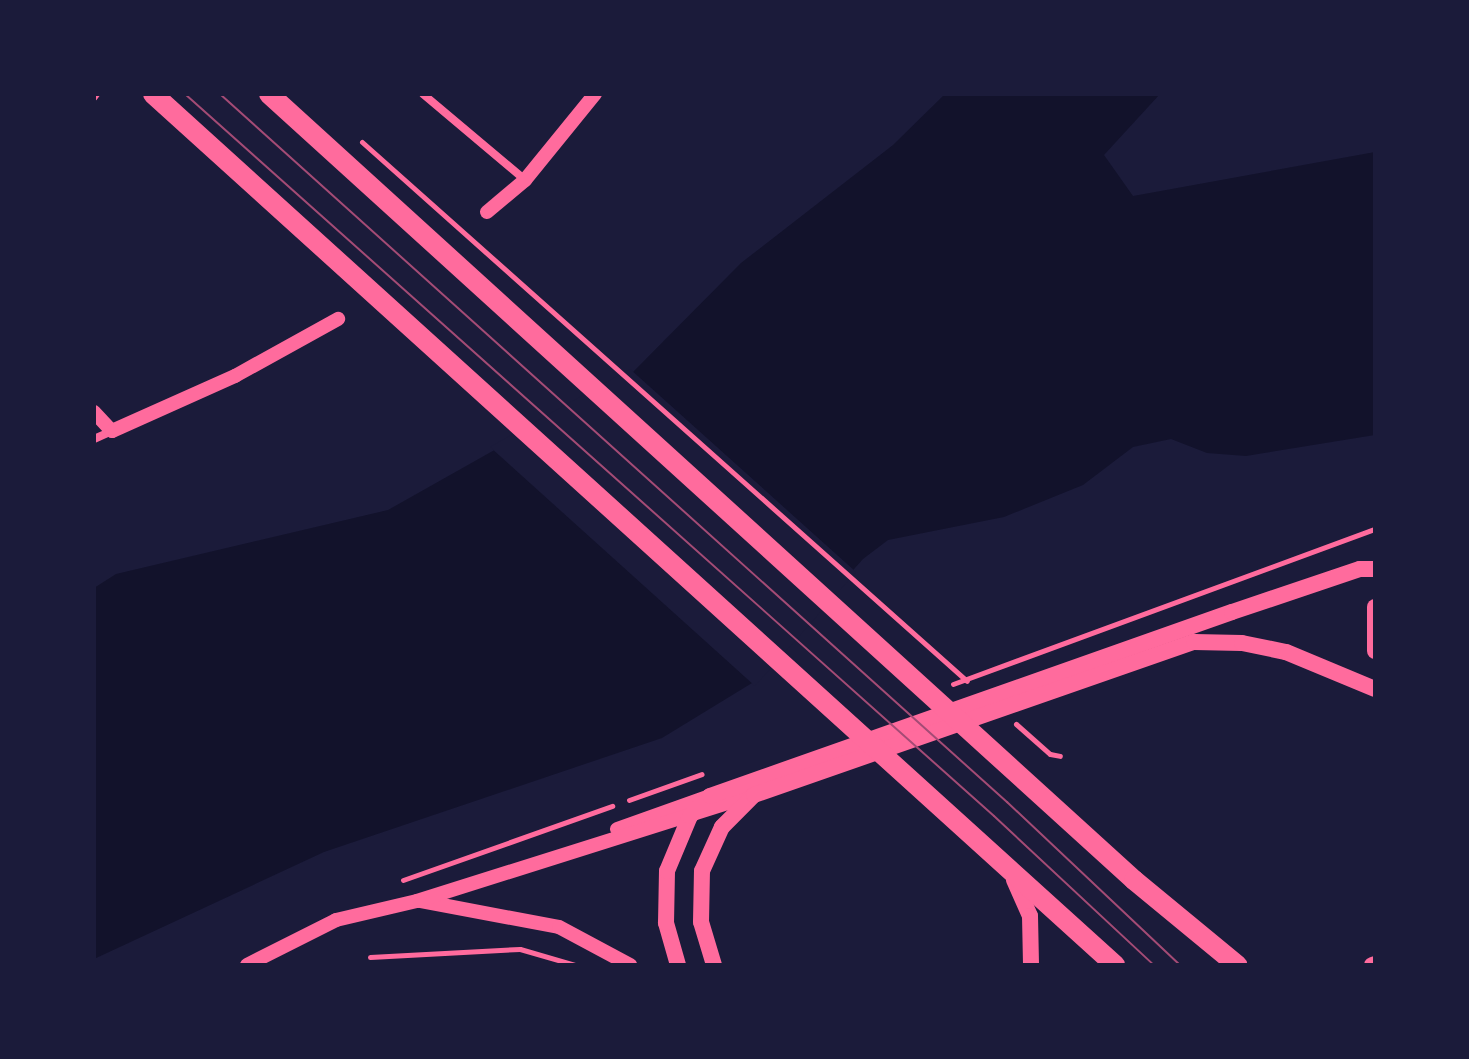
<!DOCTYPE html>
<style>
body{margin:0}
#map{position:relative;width:1469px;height:1059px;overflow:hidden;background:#1b1b3a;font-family:Mulish,sans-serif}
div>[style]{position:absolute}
.water>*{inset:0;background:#12122b}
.pier>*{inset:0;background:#1b1b3a}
.path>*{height:5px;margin:-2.5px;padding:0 2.5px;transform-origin:2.5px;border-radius:2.5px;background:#ff6b9d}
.minor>*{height:8px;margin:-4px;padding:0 4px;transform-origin:4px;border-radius:4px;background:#ff6b9d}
.tertiary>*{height:14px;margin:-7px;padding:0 7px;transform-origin:7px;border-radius:7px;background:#ff6b9d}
.secondary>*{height:16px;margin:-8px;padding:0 8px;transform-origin:8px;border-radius:8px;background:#ff6b9d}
.primary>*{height:20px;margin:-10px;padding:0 10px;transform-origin:10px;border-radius:10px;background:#ff6b9d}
.tram>*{height:2px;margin:-1px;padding:0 1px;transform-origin:1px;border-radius:1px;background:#a44b75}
span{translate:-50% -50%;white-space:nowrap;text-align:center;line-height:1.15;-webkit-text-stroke:6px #1b1b3a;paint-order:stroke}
.frame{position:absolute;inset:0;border:96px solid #1b1b3a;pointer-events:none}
</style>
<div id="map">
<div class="water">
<i style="clip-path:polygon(945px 94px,1160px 94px,1104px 155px,1133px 196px,1375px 152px,1375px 435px,1246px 456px,1207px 453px,1171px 439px,1133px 447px,1083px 485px,1004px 517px,888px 540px,863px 559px,752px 683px,662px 738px,324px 852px,94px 959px,94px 588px,116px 574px,388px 510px,633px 372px,741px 263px,893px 145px)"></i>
</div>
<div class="pier">
<i style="clip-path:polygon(630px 369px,856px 572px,755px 686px,490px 447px)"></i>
</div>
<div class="path">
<i style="left:94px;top:98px;width:5px;rotate:-53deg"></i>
<i style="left:362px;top:142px;width:810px;rotate:41.7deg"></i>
<i style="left:953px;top:684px;width:450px;rotate:-20.2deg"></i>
<i style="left:1016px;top:724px;width:45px;rotate:41.4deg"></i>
<i style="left:1050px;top:754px;width:10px;rotate:11deg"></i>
<i style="left:629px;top:800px;width:77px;rotate:-19.6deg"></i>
<i style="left:403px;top:880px;width:222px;rotate:-19.5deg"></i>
<i style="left:370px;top:957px;width:150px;rotate:-3.1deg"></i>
<i style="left:520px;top:949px;width:57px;rotate:16.2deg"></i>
</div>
<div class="minor">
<i style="left:423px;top:94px;width:133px;rotate:40.1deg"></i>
<i style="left:94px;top:439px;width:20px;rotate:-24deg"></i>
</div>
<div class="tertiary">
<i style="left:487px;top:212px;width:50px;rotate:-40.1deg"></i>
<i style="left:525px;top:180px;width:111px;rotate:-50.9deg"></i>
<i style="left:94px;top:412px;width:26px;rotate:47deg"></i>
<i style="left:112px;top:431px;width:135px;rotate:-24.1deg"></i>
<i style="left:235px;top:376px;width:118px;rotate:-29deg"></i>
<i style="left:617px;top:829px;width:99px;rotate:-19.5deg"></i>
<i style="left:421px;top:901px;width:140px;rotate:10.7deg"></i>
<i style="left:559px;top:927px;width:81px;rotate:28.2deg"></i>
<i style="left:247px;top:965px;width:100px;rotate:-26.8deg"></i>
<i style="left:336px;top:920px;width:83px;rotate:-13.2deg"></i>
<i style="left:417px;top:901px;width:352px;rotate:-17.5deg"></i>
</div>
<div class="secondary">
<i style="left:1375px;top:607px;width:44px;rotate:90deg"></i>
<i style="left:1014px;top:880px;width:39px;rotate:66deg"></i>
<i style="left:1030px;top:916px;width:49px;rotate:88.8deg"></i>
<i style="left:678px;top:965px;width:44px;rotate:-105.9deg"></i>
<i style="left:666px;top:923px;width:52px;rotate:-88.9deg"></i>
<i style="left:667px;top:871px;width:60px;rotate:-67.3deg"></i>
<i style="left:690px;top:816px;width:28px;rotate:-45deg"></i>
<i style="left:710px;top:796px;width:553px;rotate:-19.42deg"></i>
<i style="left:1232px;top:612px;width:135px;rotate:-18.6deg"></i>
<i style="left:1360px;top:569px;width:15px"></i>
<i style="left:714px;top:965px;width:45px;rotate:-106.8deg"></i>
<i style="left:701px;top:922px;width:51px;rotate:-88.9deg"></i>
<i style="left:702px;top:871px;width:48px;rotate:-65.6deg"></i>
<i style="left:722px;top:827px;width:45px;rotate:-45deg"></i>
<i style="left:754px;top:795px;width:466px;rotate:-19.2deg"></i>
<i style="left:1194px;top:642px;width:48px;rotate:1.2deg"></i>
<i style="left:1242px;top:643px;width:45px;rotate:11.6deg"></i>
<i style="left:1286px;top:652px;width:96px;rotate:22.6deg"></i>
<i style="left:1372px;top:965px;width:3px;rotate:-18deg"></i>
</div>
<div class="primary">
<i style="left:153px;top:94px;width:1298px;rotate:42.16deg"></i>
<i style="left:269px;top:94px;width:1169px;rotate:42.26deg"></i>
<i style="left:1134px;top:880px;width:134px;rotate:39.5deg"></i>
</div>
<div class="tram">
<i style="left:185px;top:94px;width:1084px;rotate:41.75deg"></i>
<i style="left:994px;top:816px;width:219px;rotate:43deg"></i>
<i style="left:220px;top:94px;width:1059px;rotate:41.98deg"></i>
<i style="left:1007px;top:802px;width:238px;rotate:43.3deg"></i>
</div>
<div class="frame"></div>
</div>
